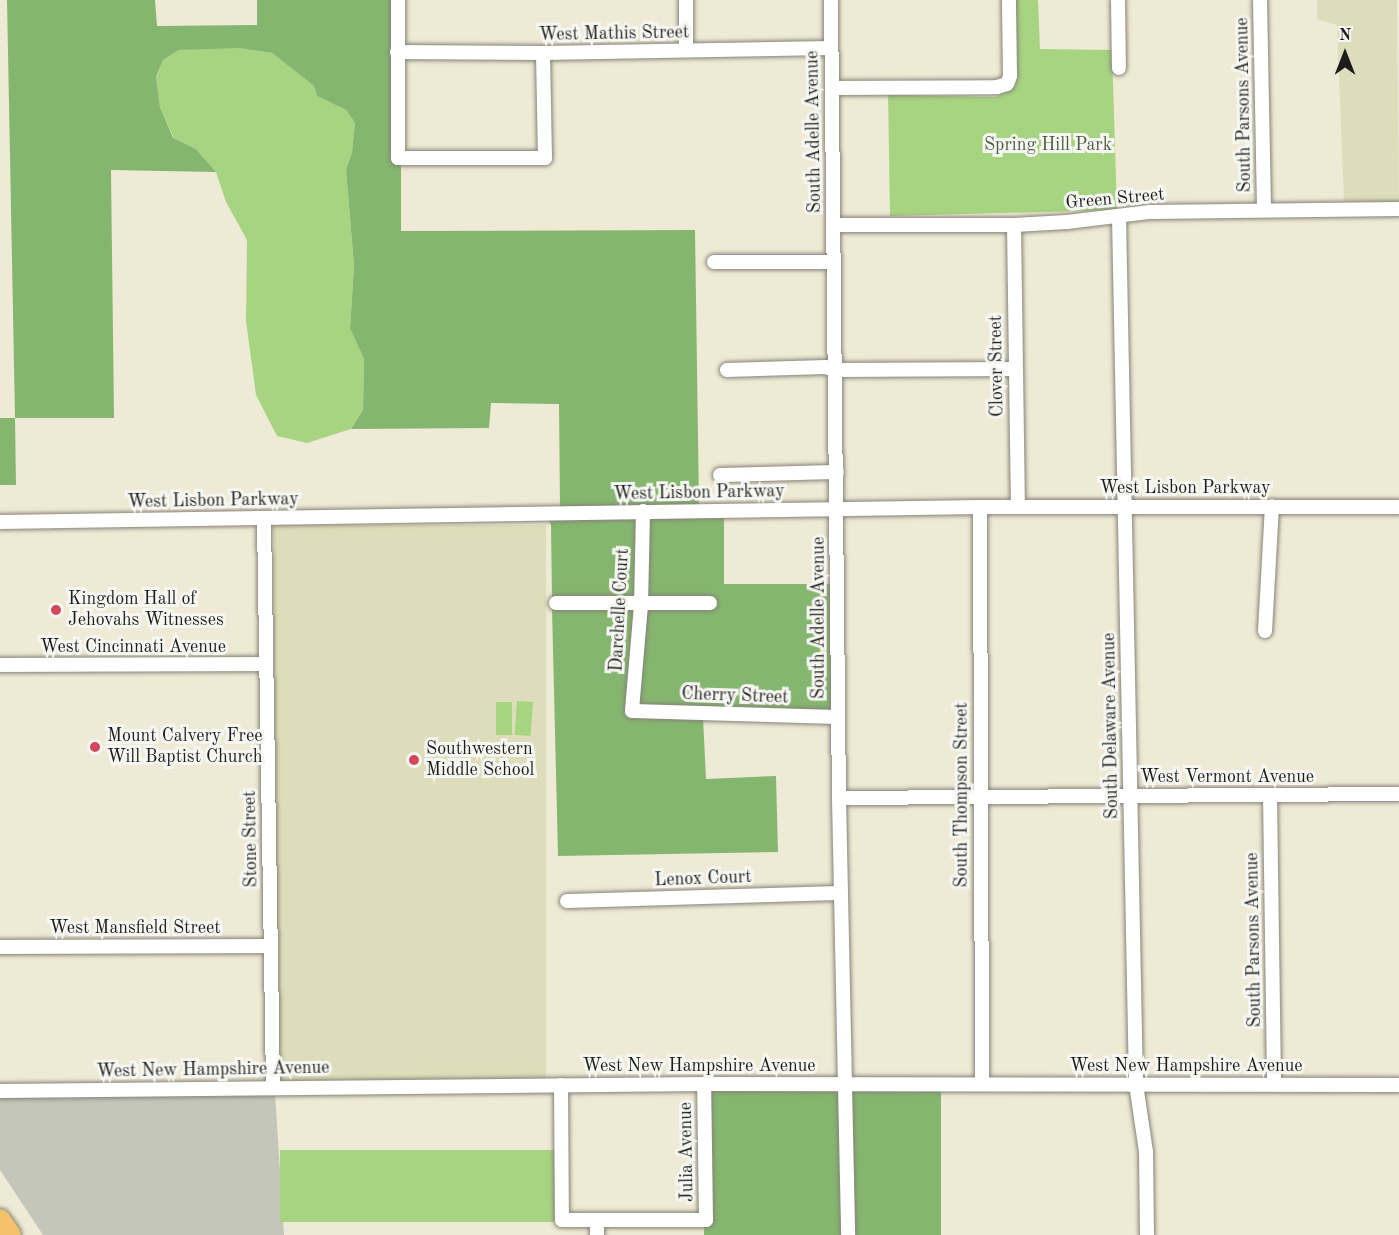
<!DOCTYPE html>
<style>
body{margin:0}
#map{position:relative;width:1399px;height:1235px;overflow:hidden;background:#efead5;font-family:"Old Standard TT",serif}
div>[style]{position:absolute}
.built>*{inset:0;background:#deddbb;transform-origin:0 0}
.industrial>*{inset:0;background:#c3c6b9}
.green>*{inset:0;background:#a7d481;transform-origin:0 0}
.forest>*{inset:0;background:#85b66f;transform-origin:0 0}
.roads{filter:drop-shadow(0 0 2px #868378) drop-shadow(0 0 2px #868378)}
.minor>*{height:14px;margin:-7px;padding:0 7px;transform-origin:7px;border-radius:7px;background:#fff}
.highway>*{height:20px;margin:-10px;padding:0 10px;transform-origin:10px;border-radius:10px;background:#f3c26a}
.dots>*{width:16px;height:16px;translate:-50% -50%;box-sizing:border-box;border:3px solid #f6f6f2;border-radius:50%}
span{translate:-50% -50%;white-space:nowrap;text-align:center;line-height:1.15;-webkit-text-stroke:6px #f6f6f2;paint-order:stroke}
.street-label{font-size:18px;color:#1c1c1c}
.park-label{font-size:18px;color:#4d5c3f}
.poi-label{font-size:18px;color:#1c1c1c}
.left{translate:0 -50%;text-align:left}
.north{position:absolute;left:1315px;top:24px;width:60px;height:60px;-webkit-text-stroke:4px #f6f6f2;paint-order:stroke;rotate:0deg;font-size:16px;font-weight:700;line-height:24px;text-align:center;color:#1c1c1c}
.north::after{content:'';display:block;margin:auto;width:21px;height:27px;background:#1c1c1c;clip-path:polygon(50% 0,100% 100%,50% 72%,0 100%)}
</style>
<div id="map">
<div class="built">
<i style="clip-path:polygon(1317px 0,1397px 0,1399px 202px,1344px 202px,1337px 25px,1317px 19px)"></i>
<i style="left:274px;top:525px;width:272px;height:556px"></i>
</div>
<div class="industrial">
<i style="clip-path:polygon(275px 1093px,284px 1235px,43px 1235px,0 1170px,0 1097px)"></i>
</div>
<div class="green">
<i style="clip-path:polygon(1014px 0,1038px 0,1040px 49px,1112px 50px,1117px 210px,890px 216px,888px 95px,995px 97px,1007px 92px,1016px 85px)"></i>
<i style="clip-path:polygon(199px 48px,238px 48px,272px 53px,314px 86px,317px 96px,346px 110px,355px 123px,352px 152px,346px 170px,354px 265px,350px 327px,364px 359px,363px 410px,351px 429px,307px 443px,277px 436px,256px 395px,246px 321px,247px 240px,226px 202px,216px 172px,196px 149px,174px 139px,160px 107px,156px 78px,163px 60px,179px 50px)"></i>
<i style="left:517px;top:701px;width:16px;height:34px;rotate:4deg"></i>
<i style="left:496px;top:702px;width:16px;height:33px"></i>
<i style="left:557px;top:1150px;width:72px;height:277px;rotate:90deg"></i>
</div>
<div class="forest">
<i style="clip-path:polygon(7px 0,155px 0,157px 26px,257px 25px,257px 0,393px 0,393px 163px,401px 163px,401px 231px,695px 230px,699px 505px,560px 507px,559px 404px,491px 403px,489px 428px,351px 429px,363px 410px,364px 359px,350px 328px,354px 265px,346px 170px,352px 152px,355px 123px,346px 110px,317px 96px,314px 86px,272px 53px,238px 48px,179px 50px,163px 60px,156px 77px,160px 107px,173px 138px,196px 149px,216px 172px,111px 170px,114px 418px,15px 418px,16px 485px,0 485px,0 418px,15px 418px)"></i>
<i style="clip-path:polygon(724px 516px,724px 584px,833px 584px,833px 711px,637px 705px,645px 610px,715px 609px,715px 598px,646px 599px,648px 517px)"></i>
<i style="clip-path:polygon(638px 517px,636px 599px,552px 598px,551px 525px,548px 518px)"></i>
<i style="clip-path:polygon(552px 609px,635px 610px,627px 716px,703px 718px,706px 779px,776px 776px,778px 852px,558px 856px)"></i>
<i style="clip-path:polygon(709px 1089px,839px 1089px,844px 1235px,704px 1235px,704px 1225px,711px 1225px)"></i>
<i style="left:848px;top:1089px;width:93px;height:146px"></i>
</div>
<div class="roads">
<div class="minor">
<i style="left:398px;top:0;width:158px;rotate:90deg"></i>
<i style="left:398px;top:158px;width:147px"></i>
<i style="left:545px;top:158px;width:105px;rotate:-91.1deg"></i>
<i style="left:831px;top:0;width:798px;rotate:89.43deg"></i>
<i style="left:839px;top:798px;width:437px;rotate:88.8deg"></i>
<i style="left:1118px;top:0;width:68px;rotate:89.2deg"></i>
<i style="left:1260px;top:0;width:210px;rotate:88.9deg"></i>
<i style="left:686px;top:50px;width:50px;rotate:-90deg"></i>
<i style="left:397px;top:52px;width:146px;rotate:0.4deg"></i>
<i style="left:543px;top:53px;width:288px;rotate:-1deg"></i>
<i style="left:832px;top:88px;width:165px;rotate:-0.3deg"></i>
<i style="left:997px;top:87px;width:10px;rotate:-17deg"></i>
<i style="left:1007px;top:84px;width:9px;rotate:-69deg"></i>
<i style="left:1010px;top:76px;width:76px;rotate:-90.8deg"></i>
<i style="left:1119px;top:216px;width:868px;rotate:88.88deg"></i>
<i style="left:1136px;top:1084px;width:69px;rotate:81.6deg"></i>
<i style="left:1146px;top:1152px;width:83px;rotate:89.3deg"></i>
<i style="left:833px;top:225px;width:181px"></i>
<i style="left:1014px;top:225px;width:53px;rotate:-3.2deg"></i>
<i style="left:1067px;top:222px;width:84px;rotate:-6.9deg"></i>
<i style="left:1150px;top:212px;width:249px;rotate:-0.7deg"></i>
<i style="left:1014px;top:225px;width:282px;rotate:89.2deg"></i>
<i style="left:714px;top:262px;width:120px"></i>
<i style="left:727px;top:370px;width:98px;rotate:-1.8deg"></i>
<i style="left:825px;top:367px;width:10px;rotate:17deg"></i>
<i style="left:835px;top:370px;width:180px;rotate:-0.3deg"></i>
<i style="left:720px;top:475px;width:117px;rotate:-1.5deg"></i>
<i style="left:980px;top:507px;width:577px;rotate:89.8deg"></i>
<i style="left:643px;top:511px;width:94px;rotate:91.2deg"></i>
<i style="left:641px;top:605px;width:106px;rotate:94.9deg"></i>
<i style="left:632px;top:711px;width:206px;rotate:1.7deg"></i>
<i style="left:264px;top:519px;width:568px;rotate:89.09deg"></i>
<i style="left:0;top:522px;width:980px;rotate:-0.88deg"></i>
<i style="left:980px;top:507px;width:419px"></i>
<i style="left:556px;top:603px;width:154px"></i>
<i style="left:1265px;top:631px;width:125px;rotate:-86.8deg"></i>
<i style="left:0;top:665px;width:266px;rotate:-0.2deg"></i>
<i style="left:1270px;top:795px;width:289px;rotate:89.2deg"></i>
<i style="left:839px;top:798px;width:560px;rotate:-0.41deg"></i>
<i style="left:567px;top:901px;width:273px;rotate:-1.7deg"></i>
<i style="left:0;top:947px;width:270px;rotate:-0.2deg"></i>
<i style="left:561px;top:1085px;width:135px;rotate:89.6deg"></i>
<i style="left:562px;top:1220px;width:144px"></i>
<i style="left:706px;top:1220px;width:136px;rotate:-90.8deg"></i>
<i style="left:0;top:1091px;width:704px;rotate:-0.57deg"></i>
<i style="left:704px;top:1084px;width:695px;rotate:0.08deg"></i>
<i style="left:597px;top:1220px;width:15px;rotate:90deg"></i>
</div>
<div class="highway">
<i style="left:0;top:1219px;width:19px;rotate:55deg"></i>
</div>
</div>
<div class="dots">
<i style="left:56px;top:610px;background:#d1495b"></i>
<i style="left:95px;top:747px;background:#d1495b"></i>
<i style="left:414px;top:760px;background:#d1495b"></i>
</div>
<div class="street-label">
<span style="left:614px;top:34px;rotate:-1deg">West Mathis Street</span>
<span style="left:1244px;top:105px;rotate:-91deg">South Parsons Avenue</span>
<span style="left:814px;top:132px;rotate:-91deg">South Adelle Avenue</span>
<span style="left:1115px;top:199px;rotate:-5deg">Green Street</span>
<span style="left:997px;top:366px;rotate:-91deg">Clover Street</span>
<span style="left:1185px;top:488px">West Lisbon Parkway</span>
<span style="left:699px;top:493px;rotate:-1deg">West Lisbon Parkway</span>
<span style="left:213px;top:501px;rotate:-1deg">West Lisbon Parkway</span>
<span style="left:620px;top:610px;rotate:-87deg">Darchelle Court</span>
<span style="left:819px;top:618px;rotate:-90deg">South Adelle Avenue</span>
<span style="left:133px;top:647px">West Cincinnati Avenue</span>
<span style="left:735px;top:696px;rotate:2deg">Cherry Street</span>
<span style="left:1111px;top:726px;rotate:-91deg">South Delaware Avenue</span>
<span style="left:1227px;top:777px">West Vermont Avenue</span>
<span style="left:962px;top:795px;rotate:-90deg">South Thompson Street</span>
<span style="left:251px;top:839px;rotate:-91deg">Stone Street</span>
<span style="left:703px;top:879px;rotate:-2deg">Lenox Court</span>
<span style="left:135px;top:928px">West Mansfield Street</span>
<span style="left:1254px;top:940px;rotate:-91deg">South Parsons Avenue</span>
<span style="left:699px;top:1066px">West New Hampshire Avenue</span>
<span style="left:1186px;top:1066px">West New Hampshire Avenue</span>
<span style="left:213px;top:1070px;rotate:-1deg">West New Hampshire Avenue</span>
<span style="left:687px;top:1152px;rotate:-91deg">Julia Avenue</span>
</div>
<div class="park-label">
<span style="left:1048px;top:145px">Spring Hill Park</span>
</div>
<div class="poi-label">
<span class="left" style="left:68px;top:610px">Kingdom Hall of<br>Jehovahs Witnesses</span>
<span class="left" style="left:107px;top:747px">Mount Calvery Free<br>Will Baptist Church</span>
<span class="left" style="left:426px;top:760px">Southwestern<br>Middle School</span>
</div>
<div class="north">N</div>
</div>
